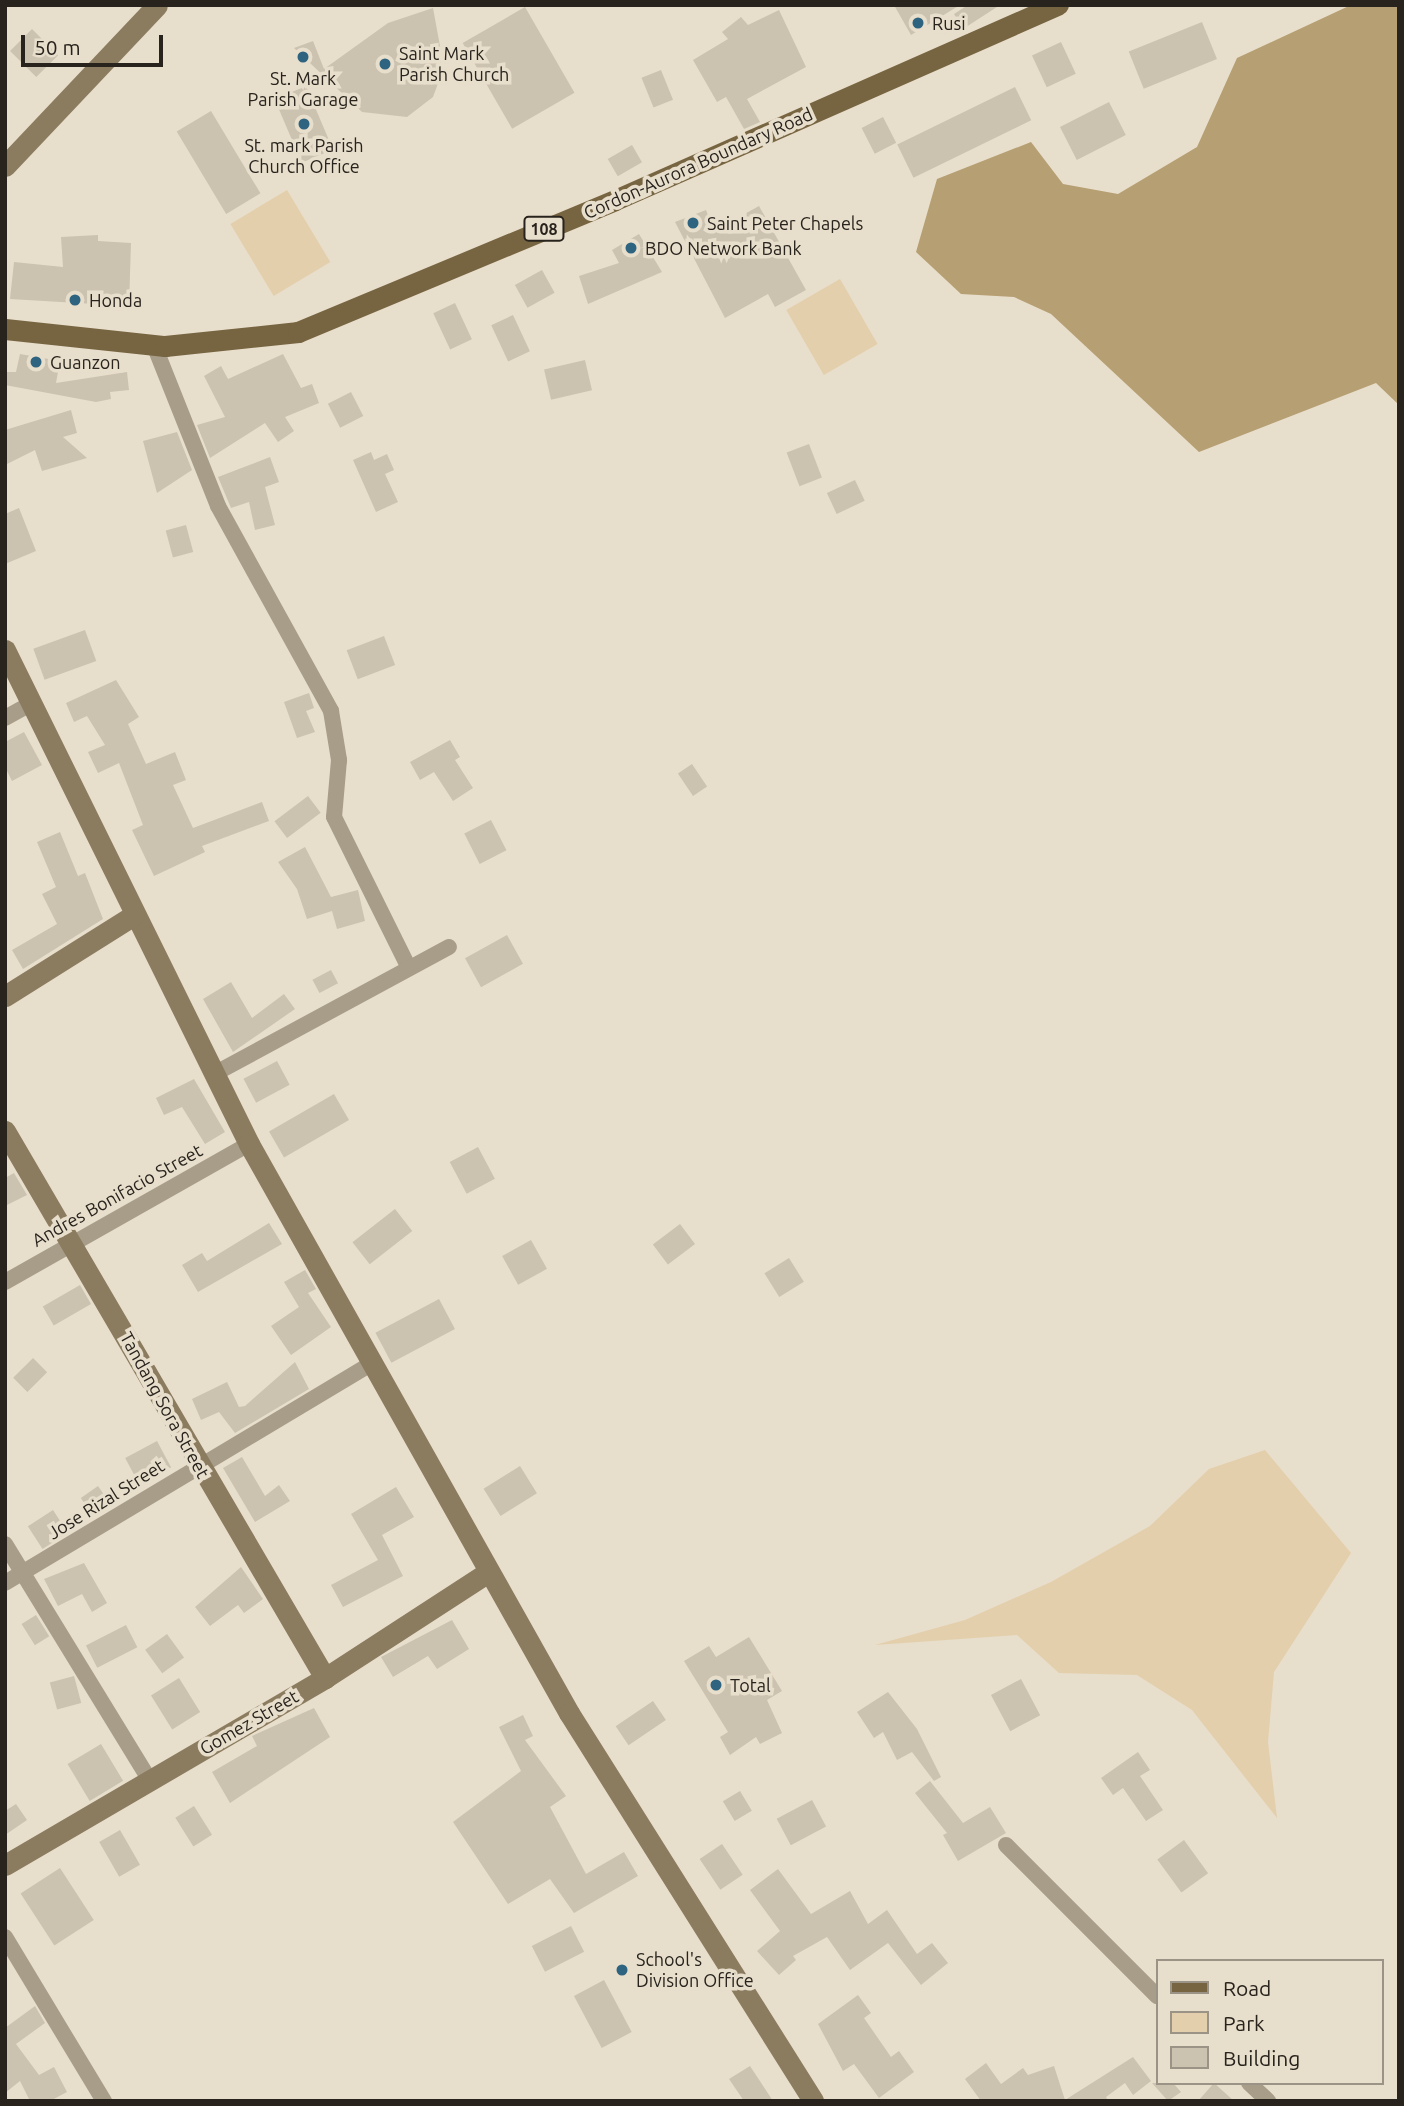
<!DOCTYPE html>
<style>
body{margin:0}
#map{position:relative;width:1404px;height:2106px;overflow:hidden;background:#e8decc;font-family:Ubuntu,sans-serif}
div>[style]{position:absolute}
.green>*{inset:0;background:#e3cfab;transform-origin:0 0}
.forest>*{inset:0;background:#b69f72}
.building>*{inset:0;background:#ccc2b0;transform-origin:0 0}
.street>*{height:16px;margin:-8px;padding:0 8px;transform-origin:8px;border-radius:8px;background:#a79d89}
.secondary>*{height:21px;margin:-10.5px;padding:0 10.5px;transform-origin:10.5px;border-radius:10.5px;background:#8b7c5f}
.primary>*{height:21px;margin:-10.5px;padding:0 10.5px;transform-origin:10.5px;border-radius:10.5px;background:#776541}
.dots>*{width:19px;height:19px;translate:-50% -50%;box-sizing:border-box;border:4px solid #e8decc;border-radius:50%}
span{translate:-50% -50%;white-space:nowrap;text-align:center;line-height:1.15;-webkit-text-stroke:7px #e8decc;paint-order:stroke}
.shield-label span{padding:2px 5px;background:#e8decc;border:2px solid;border-radius:5px;-webkit-text-stroke-width:0}
.shield-label{font-size:16px;color:#28241d;font-weight:700}
.poi-label{font-size:18px;color:#28241d}
.left{translate:0 -50%;text-align:left}
.street-label{font-size:18px;color:#28241d}
.frame{position:absolute;inset:0;border:7px solid #28241d;pointer-events:none}
.legend{position:absolute;left:1156px;top:1959px;width:228px;height:126px;box-sizing:border-box;background:#e8decc;border:2px solid #9b9486;margin:0;padding:9px 12px;list-style:none;font-size:21px;color:#28241d}
.legend li{display:flex;align-items:center;gap:14px;height:35px}
.legend b{width:35px;border:2px solid #9b9486}
.scale{position:absolute;left:21px;top:35px;width:142px;height:32px;box-sizing:border-box;border:4px solid #28241d;border-top:0;padding-left:9px;font-size:21px;line-height:24px;white-space:nowrap;color:#28241d;-webkit-text-stroke:5px #e8decc;paint-order:stroke}
</style>
<div id="map">
<div class="green">
<i style="left:287px;top:190px;width:84px;height:66px;rotate:59deg"></i>
<i style="left:840px;top:279px;width:75px;height:62px;rotate:60deg"></i>
<i style="clip-path:polygon(1265px 1450px,1351px 1553px,1274px 1672px,1268px 1742px,1277px 1818px,1192px 1710px,1137px 1675px,1059px 1673px,1017px 1635px,875px 1645px,965px 1620px,1051px 1582px,1150px 1526px,1209px 1469px)"></i>
</div>
<div class="forest">
<i style="clip-path:polygon(1351px 5px,1399px 5px,1399px 405px,1376px 383px,1199px 452px,1051px 314px,1014px 297px,961px 294px,916px 252px,937px 179px,1031px 142px,1063px 184px,1118px 194px,1197px 147px,1237px 58px)"></i>
</div>
<div class="building">
<i style="clip-path:polygon(894px 5px,960px 5px,911px 35px)"></i>
<i style="clip-path:polygon(968px 5px,1000px 5px,963px 29px,954px 14px)"></i>
<i style="left:525px;top:7px;width:99px;height:72px;rotate:60deg"></i>
<i style="clip-path:polygon(433px 8px,442px 57px,440px 78px,433px 97px,407px 117px,362px 112px,294px 48px,313px 41px,324px 69px,388px 23px)"></i>
<i style="clip-path:polygon(779px 10px,806px 67px,747px 99px,760px 122px,744px 129px,726px 97px,717px 102px,693px 60px,728px 39px,722px 32px,741px 17px,748px 25px)"></i>
<i style="left:1202px;top:22px;width:40px;height:79px;rotate:68deg"></i>
<i style="left:32px;top:29px;width:37px;height:31px;rotate:45deg"></i>
<i style="left:1061px;top:42px;width:35px;height:32px;rotate:65deg"></i>
<i style="left:661px;top:70px;width:32px;height:21px;rotate:68deg"></i>
<i style="left:306px;top:86px;width:69px;height:34px;rotate:67deg"></i>
<i style="left:1015px;top:87px;width:37px;height:131px;rotate:64deg"></i>
<i style="left:1109px;top:102px;width:37px;height:55px;rotate:63deg"></i>
<i style="left:211px;top:111px;width:96px;height:40px;rotate:59deg"></i>
<i style="left:883px;top:117px;width:29px;height:24px;rotate:63deg"></i>
<i style="left:632px;top:145px;width:20px;height:28px;rotate:60deg"></i>
<i style="clip-path:polygon(759px 206px,806px 290px,775px 307px,768px 294px,725px 318px,675px 222px,706px 210px,714px 231px)"></i>
<i style="clip-path:polygon(639px 234px,662px 272px,588px 304px,579px 276px,619px 263px,612px 250px)"></i>
<i style="clip-path:polygon(98px 235px,98px 241px,131px 243px,129px 306px,10px 299px,14px 262px,63px 267px,61px 237px)"></i>
<i style="left:542px;top:270px;width:26px;height:31px;rotate:61deg"></i>
<i style="left:455px;top:303px;width:40px;height:24px;rotate:65deg"></i>
<i style="left:513px;top:315px;width:40px;height:24px;rotate:65deg"></i>
<i style="clip-path:polygon(20px 354px,60px 361px,56px 383px,127px 372px,129px 390px,110px 392px,111px 399px,96px 402px,5px 385px,5px 372px,16px 372px)"></i>
<i style="clip-path:polygon(283px 354px,301px 388px,312px 384px,319px 403px,285px 417px,294px 431px,278px 442px,265px 423px,210px 458px,197px 425px,225px 417px,204px 376px,221px 366px,228px 379px)"></i>
<i style="left:585px;top:360px;width:31px;height:42px;rotate:77deg"></i>
<i style="left:351px;top:392px;width:27px;height:26px;rotate:63deg"></i>
<i style="clip-path:polygon(71px 410px,77px 433px,63px 437px,87px 458px,42px 471px,35px 450px,5px 465px,5px 430px)"></i>
<i style="clip-path:polygon(177px 432px,192px 470px,157px 493px,143px 441px)"></i>
<i style="left:809px;top:444px;width:36px;height:24px;rotate:69deg"></i>
<i style="clip-path:polygon(371px 452px,374px 460px,387px 454px,394px 470px,385px 474px,398px 502px,376px 512px,353px 460px)"></i>
<i style="clip-path:polygon(270px 457px,279px 482px,265px 487px,275px 525px,255px 530px,249px 502px,231px 508px,218px 477px)"></i>
<i style="left:855px;top:480px;width:23px;height:31px;rotate:65deg"></i>
<i style="clip-path:polygon(19px 508px,36px 551px,5px 564px,5px 514px)"></i>
<i style="left:186px;top:525px;width:28px;height:21px;rotate:75deg"></i>
<i style="left:85px;top:630px;width:33px;height:55px;rotate:70deg"></i>
<i style="left:384px;top:636px;width:31px;height:40px;rotate:69deg"></i>
<i style="clip-path:polygon(116px 680px,139px 717px,128px 724px,146px 764px,175px 752px,186px 780px,173px 785px,193px 828px,262px 802px,269px 821px,202px 846px,205px 852px,154px 876px,132px 830px,143px 825px,119px 763px,98px 773px,88px 752px,105px 745px,87px 716px,74px 722px,66px 703px)"></i>
<i style="clip-path:polygon(309px 693px,314px 708px,306px 711px,315px 732px,297px 738px,284px 702px)"></i>
<i style="clip-path:polygon(24px 732px,42px 765px,12px 781px,5px 767px,5px 742px)"></i>
<i style="clip-path:polygon(450px 740px,460px 757px,455px 760px,473px 788px,453px 801px,434px 772px,420px 780px,410px 762px)"></i>
<i style="left:692px;top:764px;width:27px;height:17px;rotate:56deg"></i>
<i style="left:308px;top:796px;width:21px;height:42px;rotate:53deg"></i>
<i style="left:491px;top:820px;width:34px;height:30px;rotate:63deg"></i>
<i style="clip-path:polygon(60px 832px,78px 876px,85px 873px,103px 919px,23px 969px,12px 950px,57px 924px,42px 894px,56px 887px,37px 842px)"></i>
<i style="clip-path:polygon(305px 847px,331px 897px,358px 890px,365px 921px,337px 929px,332px 911px,307px 919px,297px 889px,278px 862px)"></i>
<i style="left:507px;top:935px;width:33px;height:48px;rotate:61deg"></i>
<i style="left:331px;top:970px;width:15px;height:21px;rotate:62deg"></i>
<i style="clip-path:polygon(231px 982px,252px 1018px,284px 994px,295px 1009px,233px 1052px,203px 999px)"></i>
<i style="left:277px;top:1061px;width:27px;height:38px;rotate:62deg"></i>
<i style="clip-path:polygon(194px 1079px,225px 1132px,205px 1144px,182px 1107px,164px 1115px,156px 1098px)"></i>
<i style="left:334px;top:1094px;width:30px;height:75px;rotate:60deg"></i>
<i style="left:478px;top:1147px;width:36px;height:32px;rotate:62deg"></i>
<i style="clip-path:polygon(14px 1173px,27px 1195px,5px 1206px,5px 1178px)"></i>
<i style="left:395px;top:1209px;width:28px;height:54px;rotate:52deg"></i>
<i style="clip-path:polygon(269px 1223px,282px 1244px,198px 1292px,182px 1265px,202px 1253px,207px 1261px)"></i>
<i style="left:680px;top:1224px;width:25px;height:34px;rotate:53deg"></i>
<i style="left:531px;top:1240px;width:33px;height:33px;rotate:61deg"></i>
<i style="left:789px;top:1258px;width:28px;height:29px;rotate:58deg"></i>
<i style="clip-path:polygon(305px 1270px,316px 1289px,308px 1293px,331px 1327px,291px 1355px,271px 1326px,299px 1307px,284px 1282px)"></i>
<i style="left:80px;top:1285px;width:22px;height:43px;rotate:60deg"></i>
<i style="left:439px;top:1299px;width:34px;height:72px;rotate:62deg"></i>
<i style="left:33px;top:1358px;width:20px;height:28px;rotate:45deg"></i>
<i style="clip-path:polygon(295px 1362px,309px 1389px,235px 1433px,219px 1412px,201px 1420px,192px 1399px,227px 1382px,239px 1407px,245px 1406px)"></i>
<i style="left:157px;top:1441px;width:30px;height:36px;rotate:62deg"></i>
<i style="clip-path:polygon(242px 1457px,265px 1496px,279px 1485px,290px 1501px,255px 1522px,223px 1468px)"></i>
<i style="left:520px;top:1466px;width:32px;height:43px;rotate:58deg"></i>
<i style="left:98px;top:1486px;width:21px;height:21px;rotate:55deg"></i>
<i style="clip-path:polygon(396px 1487px,414px 1517px,382px 1535px,403px 1576px,343px 1607px,331px 1585px,378px 1560px,351px 1514px)"></i>
<i style="left:53px;top:1510px;width:27px;height:30px;rotate:57deg"></i>
<i style="clip-path:polygon(84px 1563px,107px 1603px,92px 1612px,82px 1594px,58px 1606px,44px 1579px)"></i>
<i style="clip-path:polygon(241px 1567px,263px 1599px,244px 1613px,238px 1605px,210px 1626px,195px 1607px)"></i>
<i style="left:36px;top:1615px;width:25px;height:17px;rotate:58deg"></i>
<i style="clip-path:polygon(452px 1620px,469px 1649px,437px 1669px,428px 1656px,393px 1677px,381px 1657px)"></i>
<i style="left:126px;top:1625px;width:25px;height:45px;rotate:63deg"></i>
<i style="left:167px;top:1634px;width:29px;height:27px;rotate:54deg"></i>
<i style="clip-path:polygon(749px 1637px,782px 1691px,767px 1700px,782px 1733px,760px 1744px,756px 1737px,730px 1755px,720px 1737px,728px 1732px,684px 1661px,709px 1646px,716px 1657px)"></i>
<i style="left:74px;top:1676px;width:28px;height:25px;rotate:75deg"></i>
<i style="left:179px;top:1678px;width:40px;height:33px;rotate:58deg"></i>
<i style="left:1021px;top:1679px;width:41px;height:34px;rotate:62deg"></i>
<i style="clip-path:polygon(888px 1692px,917px 1729px,941px 1777px,934px 1781px,912px 1752px,897px 1760px,883px 1732px,874px 1738px,857px 1712px)"></i>
<i style="left:653px;top:1701px;width:23px;height:45px;rotate:56deg"></i>
<i style="clip-path:polygon(314px 1708px,330px 1737px,230px 1803px,212px 1772px,257px 1746px,252px 1736px)"></i>
<i style="clip-path:polygon(523px 1715px,533px 1736px,525px 1740px,566px 1796px,550px 1807px,586px 1874px,624px 1852px,638px 1876px,574px 1913px,550px 1879px,508px 1904px,453px 1822px,521px 1771px,499px 1727px)"></i>
<i style="left:101px;top:1744px;width:43px;height:39px;rotate:59deg"></i>
<i style="clip-path:polygon(1138px 1752px,1150px 1770px,1140px 1776px,1163px 1810px,1146px 1821px,1123px 1788px,1113px 1795px,1101px 1778px)"></i>
<i style="clip-path:polygon(930px 1781px,963px 1823px,990px 1807px,1006px 1833px,958px 1861px,943px 1835px,947px 1833px,915px 1793px)"></i>
<i style="left:740px;top:1791px;width:23px;height:20px;rotate:59deg"></i>
<i style="left:812px;top:1800px;width:30px;height:40px;rotate:62deg"></i>
<i style="clip-path:polygon(16px 1804px,27px 1820px,5px 1835px,5px 1811px)"></i>
<i style="left:194px;top:1806px;width:34px;height:22px;rotate:58deg"></i>
<i style="left:120px;top:1830px;width:40px;height:24px;rotate:60deg"></i>
<i style="left:1184px;top:1840px;width:41px;height:33px;rotate:54deg"></i>
<i style="left:722px;top:1844px;width:37px;height:27px;rotate:56deg"></i>
<i style="left:60px;top:1868px;width:62px;height:47px;rotate:57deg"></i>
<i style="clip-path:polygon(778px 1869px,811px 1914px,850px 1891px,868px 1924px,887px 1910px,917px 1954px,932px 1943px,948px 1963px,921px 1985px,888px 1943px,850px 1970px,827px 1937px,793px 1956px,796px 1960px,779px 1975px,757px 1951px,780px 1931px,750px 1890px)"></i>
<i style="left:571px;top:1926px;width:29px;height:44px;rotate:63deg"></i>
<i style="left:604px;top:1980px;width:59px;height:34px;rotate:62deg"></i>
<i style="clip-path:polygon(858px 1995px,871px 2013px,864px 2018px,891px 2057px,899px 2051px,914px 2072px,879px 2098px,854px 2064px,843px 2071px,818px 2024px)"></i>
<i style="clip-path:polygon(35px 2006px,45px 2023px,16px 2044px,39px 2075px,54px 2067px,67px 2092px,50px 2101px,30px 2101px,20px 2081px,5px 2093px,5px 2028px)"></i>
<i style="clip-path:polygon(1133px 2057px,1151px 2081px,1133px 2095px,1125px 2083px,1106px 2097px,1108px 2101px,981px 2101px,965px 2079px,986px 2063px,1001px 2084px,1023px 2068px,1028px 2075px,1054px 2066px,1065px 2100px)"></i>
<i style="clip-path:polygon(750px 2066px,773px 2101px,744px 2101px,729px 2079px)"></i>
<i style="clip-path:polygon(1152px 2083px,1173px 2083px,1181px 2092px,1168px 2101px)"></i>
<i style="clip-path:polygon(1214px 2083px,1234px 2101px,1198px 2101px)"></i>
</div>
<div class="street">
<i style="left:154px;top:345px;width:173px;rotate:68.3deg"></i>
<i style="left:218px;top:506px;width:234px;rotate:61.1deg"></i>
<i style="left:331px;top:711px;width:50px;rotate:80.7deg"></i>
<i style="left:339px;top:760px;width:57px;rotate:95deg"></i>
<i style="left:334px;top:817px;width:166px;rotate:63.6deg"></i>
<i style="left:5px;top:718px;width:31px;rotate:-29deg"></i>
<i style="left:214px;top:1074px;width:267px;rotate:-28.4deg"></i>
<i style="left:5px;top:1282px;width:280px;rotate:-29.5deg"></i>
<i style="left:5px;top:1544px;width:276px;rotate:58.5deg"></i>
<i style="left:5px;top:1583px;width:428px;rotate:-30.9deg"></i>
<i style="left:1006px;top:1845px;width:214px;rotate:45deg"></i>
<i style="left:5px;top:1937px;width:192px;rotate:58.9deg"></i>
<i style="left:1249px;top:2083px;width:26px;rotate:43deg"></i>
</div>
<div class="secondary">
<i style="left:5px;top:166px;width:221px;rotate:-46.6deg"></i>
<i style="left:5px;top:650px;width:551px;rotate:63.71deg"></i>
<i style="left:249px;top:1144px;width:653px;rotate:60.65deg"></i>
<i style="left:569px;top:1713px;width:458px;rotate:57.8deg"></i>
<i style="left:5px;top:996px;width:152px;rotate:-32.1deg"></i>
<i style="left:5px;top:1131px;width:634px;rotate:59.67deg"></i>
<i style="left:5px;top:1865px;width:371px;rotate:-30.3deg"></i>
<i style="left:325px;top:1678px;width:194px;rotate:-33deg"></i>
</div>
<div class="primary">
<i style="left:5px;top:329px;width:161px;rotate:6.1deg"></i>
<i style="left:165px;top:346px;width:134px;rotate:-6deg"></i>
<i style="left:298px;top:332px;width:343px;rotate:-22.6deg"></i>
<i style="left:615px;top:200px;width:484px;rotate:-23.8deg"></i>
</div>
<div class="dots">
<i style="left:918px;top:23px;background:#2e647f"></i>
<i style="left:303px;top:57px;background:#2e647f"></i>
<i style="left:385px;top:64px;background:#2e647f"></i>
<i style="left:304px;top:124px;background:#2e647f"></i>
<i style="left:693px;top:223px;background:#2e647f"></i>
<i style="left:631px;top:248px;background:#2e647f"></i>
<i style="left:75px;top:300px;background:#2e647f"></i>
<i style="left:36px;top:362px;background:#2e647f"></i>
<i style="left:716px;top:1685px;background:#2e647f"></i>
<i style="left:622px;top:1970px;background:#2e647f"></i>
</div>
<div class="shield-label">
<span style="left:544px;top:229px">108</span>
</div>
<div class="poi-label">
<span class="left" style="left:932px;top:23px">Rusi</span>
<span class="left" style="left:399px;top:64px">Saint Mark<br>Parish Church</span>
<span style="left:303px;top:89px">St. Mark<br>Parish Garage</span>
<span style="left:304px;top:156px">St. mark Parish<br>Church Office</span>
<span class="left" style="left:707px;top:223px">Saint Peter Chapels</span>
<span class="left" style="left:645px;top:248px">BDO Network Bank</span>
<span class="left" style="left:89px;top:300px">Honda</span>
<span class="left" style="left:50px;top:362px">Guanzon</span>
<span class="left" style="left:730px;top:1685px">Total</span>
<span class="left" style="left:636px;top:1970px">School's<br>Division Office</span>
</div>
<div class="street-label">
<span style="left:698px;top:163px;rotate:-24deg">Cordon-Aurora Boundary Road</span>
<span style="left:117px;top:1195px;rotate:-29deg">Andres Bonifacio Street</span>
<span style="left:165px;top:1405px;rotate:61deg">Tandang Sora Street</span>
<span style="left:106px;top:1499px;rotate:-32deg">Jose Rizal Street</span>
<span style="left:249px;top:1722px;rotate:-30deg">Gomez Street</span>
</div>
<div class="frame"></div>
<ul class="legend">
<li><b style="height:9px;background:#776541"></b>Road</li>
<li><b style="height:19px;background:#e3cfab"></b>Park</li>
<li><b style="height:19px;background:#ccc2b0"></b>Building</li>
</ul>
<div class="scale">50 m</div>
</div>
